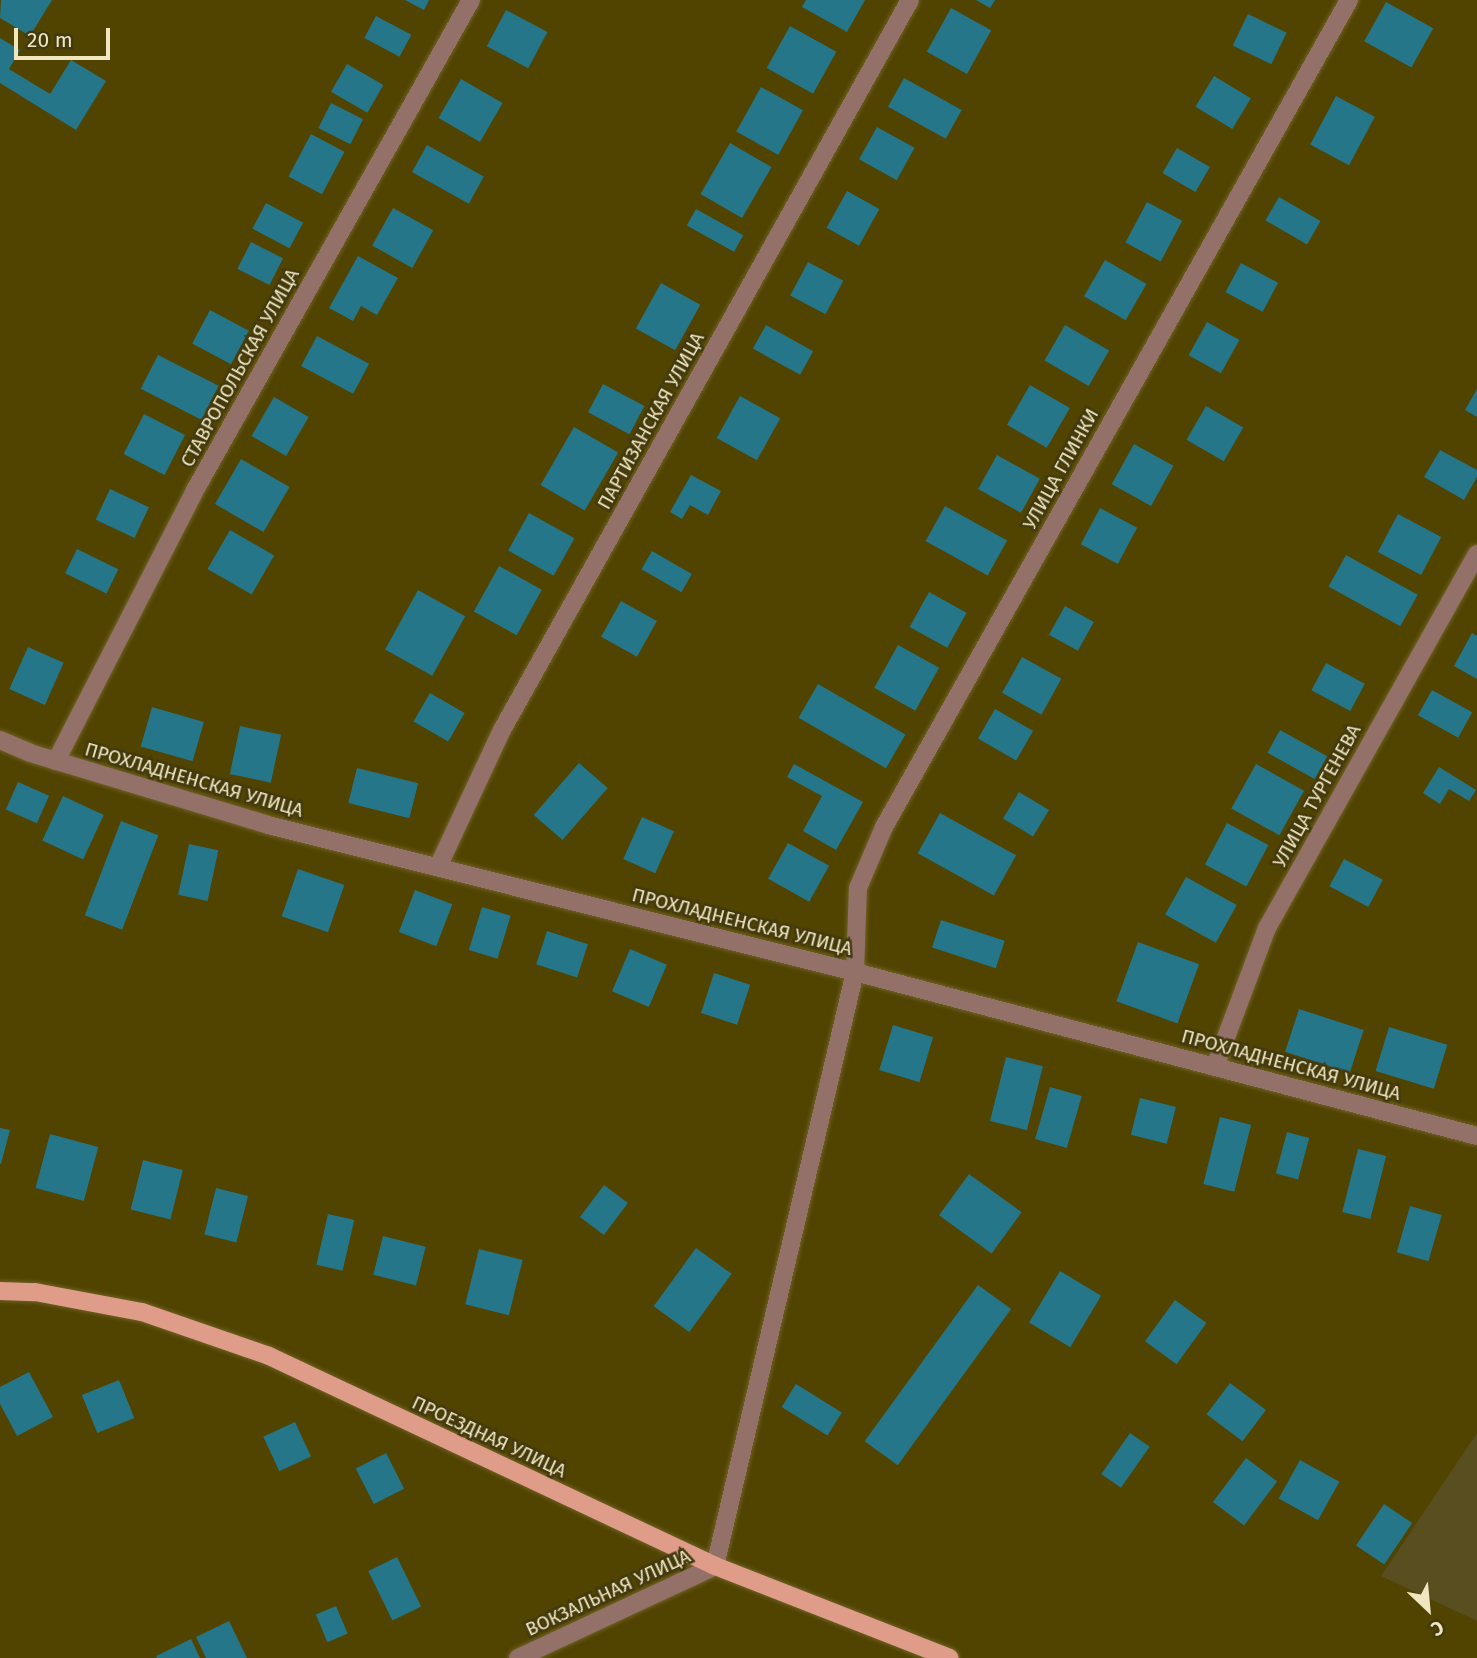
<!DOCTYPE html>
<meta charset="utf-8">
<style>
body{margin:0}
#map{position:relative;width:1477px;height:1658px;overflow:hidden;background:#514300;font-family:"Fira Sans",sans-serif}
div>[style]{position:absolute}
.built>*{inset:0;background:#594e1f}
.building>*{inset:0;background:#257689;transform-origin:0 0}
.roads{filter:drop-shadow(0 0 2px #6e6123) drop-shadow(0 0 2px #6e6123)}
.minor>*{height:18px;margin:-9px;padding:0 9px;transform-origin:9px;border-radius:9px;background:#937168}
.major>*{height:18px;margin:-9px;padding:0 9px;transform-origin:9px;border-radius:9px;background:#df9c88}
span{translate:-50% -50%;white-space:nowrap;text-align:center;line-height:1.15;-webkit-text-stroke:5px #43390f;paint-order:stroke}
.street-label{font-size:19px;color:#f0e7c1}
.north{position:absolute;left:1393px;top:1574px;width:70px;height:70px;-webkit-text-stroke:5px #43390f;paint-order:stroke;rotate:154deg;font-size:19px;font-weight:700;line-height:28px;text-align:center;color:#f0e7c1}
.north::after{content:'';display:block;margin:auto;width:24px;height:32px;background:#f0e7c1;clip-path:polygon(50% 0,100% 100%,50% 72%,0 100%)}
.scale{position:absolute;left:14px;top:28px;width:96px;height:32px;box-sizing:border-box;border:4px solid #f0e7c1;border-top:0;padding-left:9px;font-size:21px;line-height:24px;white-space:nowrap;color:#f0e7c1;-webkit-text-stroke:5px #43390f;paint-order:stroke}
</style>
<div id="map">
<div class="built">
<i style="clip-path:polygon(1477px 1433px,1477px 1621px,1381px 1576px)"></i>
</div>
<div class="building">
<i style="clip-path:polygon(52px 0,30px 36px,0 18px,1px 0)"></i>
<i style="clip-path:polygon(405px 0,429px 0,424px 10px)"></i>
<i style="clip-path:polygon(806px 0,865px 0,847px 32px,802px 7px)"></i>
<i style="clip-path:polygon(976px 0,995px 0,990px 8px)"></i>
<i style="left:1386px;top:2px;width:54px;height:45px;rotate:29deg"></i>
<i style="left:951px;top:8px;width:46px;height:50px;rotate:29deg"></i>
<i style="left:506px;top:10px;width:47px;height:41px;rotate:28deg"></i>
<i style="left:1248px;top:14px;width:43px;height:35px;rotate:26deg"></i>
<i style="left:376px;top:16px;width:40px;height:25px;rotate:28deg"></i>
<i style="left:790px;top:26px;width:53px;height:48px;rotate:29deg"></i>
<i style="clip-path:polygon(0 38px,20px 50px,9px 69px,50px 94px,71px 60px,106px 81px,76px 130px,0 83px)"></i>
<i style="left:347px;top:64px;width:42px;height:32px;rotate:30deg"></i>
<i style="left:1214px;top:76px;width:43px;height:36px;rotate:31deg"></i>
<i style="left:904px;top:78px;width:66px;height:33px;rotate:29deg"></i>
<i style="left:461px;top:79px;width:48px;height:45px;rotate:30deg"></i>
<i style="left:761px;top:87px;width:48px;height:51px;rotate:29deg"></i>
<i style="left:1336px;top:96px;width:44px;height:55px;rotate:28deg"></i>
<i style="left:331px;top:103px;width:36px;height:28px;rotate:27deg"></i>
<i style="left:877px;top:127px;width:43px;height:37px;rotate:29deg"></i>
<i style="left:311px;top:134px;width:38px;height:48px;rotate:28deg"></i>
<i style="left:730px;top:143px;width:48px;height:59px;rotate:30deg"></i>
<i style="left:427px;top:145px;width:65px;height:31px;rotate:29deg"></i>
<i style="left:1177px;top:148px;width:38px;height:29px;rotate:30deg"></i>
<i style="left:847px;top:191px;width:37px;height:42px;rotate:29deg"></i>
<i style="left:1279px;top:197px;width:48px;height:27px;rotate:30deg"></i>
<i style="left:1147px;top:202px;width:40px;height:46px;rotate:28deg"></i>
<i style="left:266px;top:203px;width:42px;height:29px;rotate:28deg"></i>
<i style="left:393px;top:208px;width:46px;height:43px;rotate:29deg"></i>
<i style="left:696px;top:209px;width:54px;height:19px;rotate:29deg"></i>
<i style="left:251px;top:242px;width:36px;height:30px;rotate:27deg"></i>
<i style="clip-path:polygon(358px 256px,398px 278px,377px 315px,361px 306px,353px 321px,329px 308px)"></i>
<i style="left:1105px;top:260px;width:48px;height:42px;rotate:30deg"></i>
<i style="left:808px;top:262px;width:40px;height:38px;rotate:28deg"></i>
<i style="left:1241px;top:263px;width:42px;height:33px;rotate:28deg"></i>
<i style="left:661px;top:283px;width:45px;height:52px;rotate:29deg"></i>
<i style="left:210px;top:310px;width:44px;height:38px;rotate:28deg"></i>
<i style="left:1207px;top:322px;width:37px;height:38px;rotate:29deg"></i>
<i style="left:766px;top:325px;width:54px;height:27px;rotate:29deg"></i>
<i style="left:1065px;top:325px;width:51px;height:41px;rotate:30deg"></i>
<i style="left:317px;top:336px;width:59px;height:34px;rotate:28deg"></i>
<i style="left:158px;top:355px;width:68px;height:38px;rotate:27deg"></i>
<i style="left:603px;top:384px;width:47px;height:32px;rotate:28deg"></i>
<i style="left:1030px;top:385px;width:46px;height:46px;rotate:30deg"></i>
<i style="clip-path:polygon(1477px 389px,1477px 417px,1465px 410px)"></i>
<i style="left:740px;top:396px;width:46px;height:48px;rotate:29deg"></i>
<i style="left:274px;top:397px;width:40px;height:45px;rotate:30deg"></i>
<i style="left:1206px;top:406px;width:43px;height:39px;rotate:30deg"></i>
<i style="left:144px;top:414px;width:46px;height:45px;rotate:27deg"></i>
<i style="left:574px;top:427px;width:51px;height:67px;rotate:30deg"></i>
<i style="left:1134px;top:444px;width:45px;height:46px;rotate:29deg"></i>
<i style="clip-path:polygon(1440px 450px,1477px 470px,1477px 477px,1464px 500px,1424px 477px)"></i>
<i style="left:997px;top:455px;width:49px;height:39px;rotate:29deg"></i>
<i style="left:241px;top:459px;width:56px;height:52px;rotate:30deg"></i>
<i style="clip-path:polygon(691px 475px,721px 491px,708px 515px,690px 505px,682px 519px,670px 512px)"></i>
<i style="left:110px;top:489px;width:43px;height:34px;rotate:25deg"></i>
<i style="left:945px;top:506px;width:71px;height:40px;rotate:29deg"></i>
<i style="left:1100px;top:508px;width:42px;height:41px;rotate:28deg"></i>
<i style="left:529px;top:513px;width:52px;height:43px;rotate:29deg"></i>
<i style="left:1398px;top:514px;width:49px;height:43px;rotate:28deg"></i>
<i style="left:230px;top:530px;width:51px;height:45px;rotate:30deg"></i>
<i style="left:77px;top:549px;width:46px;height:27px;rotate:26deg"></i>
<i style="left:652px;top:551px;width:46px;height:21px;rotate:30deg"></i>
<i style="left:1346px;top:555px;width:82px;height:36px;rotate:29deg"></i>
<i style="left:499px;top:566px;width:49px;height:52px;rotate:29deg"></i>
<i style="left:418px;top:590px;width:54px;height:68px;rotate:29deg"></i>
<i style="left:929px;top:592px;width:43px;height:40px;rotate:29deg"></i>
<i style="left:621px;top:601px;width:41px;height:41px;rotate:29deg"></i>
<i style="left:1065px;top:606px;width:33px;height:33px;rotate:29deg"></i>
<i style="clip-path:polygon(1472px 633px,1477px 636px,1477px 679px,1454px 666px)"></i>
<i style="left:898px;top:645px;width:47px;height:49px;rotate:29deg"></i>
<i style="left:28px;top:647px;width:39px;height:46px;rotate:24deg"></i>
<i style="left:1022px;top:657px;width:45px;height:41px;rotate:29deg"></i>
<i style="left:1326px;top:663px;width:44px;height:31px;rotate:28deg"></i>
<i style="left:818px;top:684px;width:101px;height:39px;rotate:30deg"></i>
<i style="left:1432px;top:690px;width:46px;height:29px;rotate:29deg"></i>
<i style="left:430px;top:693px;width:40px;height:33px;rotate:30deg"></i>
<i style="left:152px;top:707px;width:54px;height:41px;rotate:16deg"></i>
<i style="left:995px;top:709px;width:44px;height:34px;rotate:30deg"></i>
<i style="left:240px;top:726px;width:42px;height:49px;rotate:12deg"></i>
<i style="left:1280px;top:730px;width:54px;height:26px;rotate:29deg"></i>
<i style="left:579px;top:763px;width:38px;height:69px;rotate:41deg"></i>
<i style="clip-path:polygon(794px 764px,863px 802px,836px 850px,803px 831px,822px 796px,787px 777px)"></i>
<i style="left:1256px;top:764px;width:55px;height:51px;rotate:29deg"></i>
<i style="clip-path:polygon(1439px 767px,1476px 790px,1469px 801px,1449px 789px,1440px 804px,1423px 793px)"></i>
<i style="left:357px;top:768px;width:63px;height:36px;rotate:14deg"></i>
<i style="left:18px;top:782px;width:34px;height:30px;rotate:24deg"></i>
<i style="left:1019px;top:792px;width:35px;height:31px;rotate:31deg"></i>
<i style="left:63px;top:796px;width:45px;height:49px;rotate:25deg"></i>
<i style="left:940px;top:813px;width:87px;height:46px;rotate:29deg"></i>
<i style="left:642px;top:817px;width:35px;height:46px;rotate:24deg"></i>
<i style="left:121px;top:821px;width:40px;height:101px;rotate:21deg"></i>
<i style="left:1227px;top:823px;width:47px;height:47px;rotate:28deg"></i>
<i style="left:788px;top:843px;width:47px;height:41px;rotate:29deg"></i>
<i style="left:189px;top:844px;width:30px;height:52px;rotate:12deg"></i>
<i style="left:1344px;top:859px;width:44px;height:31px;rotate:28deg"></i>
<i style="left:298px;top:869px;width:49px;height:50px;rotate:19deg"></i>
<i style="left:1186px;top:877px;width:58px;height:43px;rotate:29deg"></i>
<i style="left:415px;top:890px;width:40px;height:45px;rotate:21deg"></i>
<i style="left:482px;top:907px;width:30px;height:45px;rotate:17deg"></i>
<i style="left:941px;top:920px;width:67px;height:29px;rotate:18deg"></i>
<i style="left:547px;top:931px;width:43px;height:35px;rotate:18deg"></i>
<i style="left:1138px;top:942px;width:65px;height:63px;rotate:20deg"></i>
<i style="left:630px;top:949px;width:40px;height:46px;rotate:23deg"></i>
<i style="left:714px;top:973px;width:38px;height:42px;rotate:18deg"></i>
<i style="left:1299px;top:1009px;width:68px;height:45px;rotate:18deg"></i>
<i style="left:893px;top:1025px;width:42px;height:47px;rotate:17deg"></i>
<i style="left:1389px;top:1027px;width:61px;height:46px;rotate:17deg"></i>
<i style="left:1006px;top:1057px;width:38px;height:66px;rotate:14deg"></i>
<i style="left:1050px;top:1087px;width:33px;height:54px;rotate:16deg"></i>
<i style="left:1140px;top:1098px;width:37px;height:38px;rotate:14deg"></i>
<i style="left:1220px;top:1117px;width:32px;height:69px;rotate:14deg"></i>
<i style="clip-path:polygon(0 1128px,10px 1130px,1px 1164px,0 1164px)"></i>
<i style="left:1287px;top:1132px;width:23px;height:43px;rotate:15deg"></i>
<i style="left:50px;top:1134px;width:50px;height:56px;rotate:15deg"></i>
<i style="left:1358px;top:1149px;width:29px;height:65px;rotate:14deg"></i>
<i style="left:143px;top:1160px;width:41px;height:51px;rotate:14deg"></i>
<i style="left:969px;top:1174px;width:65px;height:51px;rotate:36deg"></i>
<i style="left:604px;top:1185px;width:30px;height:40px;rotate:37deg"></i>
<i style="left:216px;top:1188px;width:33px;height:48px;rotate:14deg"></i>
<i style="left:1410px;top:1206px;width:33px;height:48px;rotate:16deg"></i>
<i style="left:328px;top:1214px;width:27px;height:52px;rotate:13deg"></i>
<i style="left:383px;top:1236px;width:44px;height:40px;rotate:14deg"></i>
<i style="left:696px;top:1248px;width:44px;height:72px;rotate:36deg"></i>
<i style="left:479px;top:1249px;width:45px;height:57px;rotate:14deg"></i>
<i style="left:1060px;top:1271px;width:48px;height:60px;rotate:31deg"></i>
<i style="left:978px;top:1285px;width:41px;height:193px;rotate:36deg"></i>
<i style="left:1175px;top:1300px;width:39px;height:51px;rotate:36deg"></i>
<i style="clip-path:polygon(29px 1372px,53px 1417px,17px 1436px,0 1404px,0 1387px)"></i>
<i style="left:119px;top:1380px;width:41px;height:40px;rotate:68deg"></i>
<i style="left:1230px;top:1383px;width:45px;height:39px;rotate:37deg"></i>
<i style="left:796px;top:1384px;width:54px;height:27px;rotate:32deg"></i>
<i style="left:295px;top:1422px;width:38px;height:35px;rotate:65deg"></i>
<i style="left:1130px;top:1433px;width:24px;height:50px;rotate:35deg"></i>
<i style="left:386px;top:1453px;width:40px;height:34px;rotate:63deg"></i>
<i style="left:1246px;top:1458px;width:39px;height:55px;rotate:37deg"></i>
<i style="left:1300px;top:1460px;width:45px;height:44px;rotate:29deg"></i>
<i style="left:1384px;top:1504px;width:34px;height:50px;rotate:34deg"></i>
<i style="left:397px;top:1557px;width:55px;height:32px;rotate:64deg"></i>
<i style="left:336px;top:1606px;width:30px;height:22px;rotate:67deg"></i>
<i style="clip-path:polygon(229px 1621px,247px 1658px,206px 1658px,196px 1637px)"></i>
<i style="clip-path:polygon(191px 1639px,200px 1658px,157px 1658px,156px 1656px)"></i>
</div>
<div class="roads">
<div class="minor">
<i style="left:0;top:740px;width:33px;rotate:23deg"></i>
<i style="left:30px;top:753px;width:249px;rotate:16.8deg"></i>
<i style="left:268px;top:825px;width:605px;rotate:14.06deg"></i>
<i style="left:855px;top:972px;width:643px;rotate:14.77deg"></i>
<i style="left:56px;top:761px;width:302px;rotate:-62.8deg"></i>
<i style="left:194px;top:492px;width:565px;rotate:-60.62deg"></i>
<i style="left:438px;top:867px;width:151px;rotate:-65deg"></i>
<i style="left:502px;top:730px;width:836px;rotate:-60.8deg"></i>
<i style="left:1215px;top:1067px;width:148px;rotate:-69.5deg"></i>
<i style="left:1267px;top:928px;width:429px;rotate:-60.7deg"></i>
<i style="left:518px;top:1658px;width:217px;rotate:-25deg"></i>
<i style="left:715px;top:1566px;width:610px;rotate:-76.74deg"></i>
<i style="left:855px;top:972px;width:84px;rotate:-88deg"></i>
<i style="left:858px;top:888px;width:66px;rotate:-66.9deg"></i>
<i style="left:884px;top:827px;width:949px;rotate:-60.65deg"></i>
</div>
<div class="major">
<i style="left:0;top:1291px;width:35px;rotate:2deg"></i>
<i style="left:35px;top:1292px;width:109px;rotate:10.6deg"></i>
<i style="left:142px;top:1312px;width:134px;rotate:19.1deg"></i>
<i style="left:269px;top:1356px;width:493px;rotate:25.2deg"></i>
<i style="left:715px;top:1566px;width:252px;rotate:21.4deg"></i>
</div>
</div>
<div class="street-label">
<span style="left:240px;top:368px;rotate:-61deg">СТАВРОПОЛЬСКАЯ УЛИЦА</span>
<span style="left:651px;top:421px;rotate:-61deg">ПАРТИЗАНСКАЯ УЛИЦА</span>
<span style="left:1061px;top:469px;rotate:-61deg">УЛИЦА ГЛИНКИ</span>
<span style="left:194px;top:780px;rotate:16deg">ПРОХЛАДНЕНСКАЯ УЛИЦА</span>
<span style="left:1317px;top:796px;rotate:-61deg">УЛИЦА ТУРГЕНЕВА</span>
<span style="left:742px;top:922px;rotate:14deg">ПРОХЛАДНЕНСКАЯ УЛИЦА</span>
<span style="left:1291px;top:1065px;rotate:15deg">ПРОХЛАДНЕНСКАЯ УЛИЦА</span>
<span style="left:489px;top:1437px;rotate:25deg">ПРОЕЗДНАЯ УЛИЦА</span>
<span style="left:608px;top:1593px;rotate:-25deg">ВОКЗАЛЬНАЯ УЛИЦА</span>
</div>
<div class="north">С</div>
<div class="scale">20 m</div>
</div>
